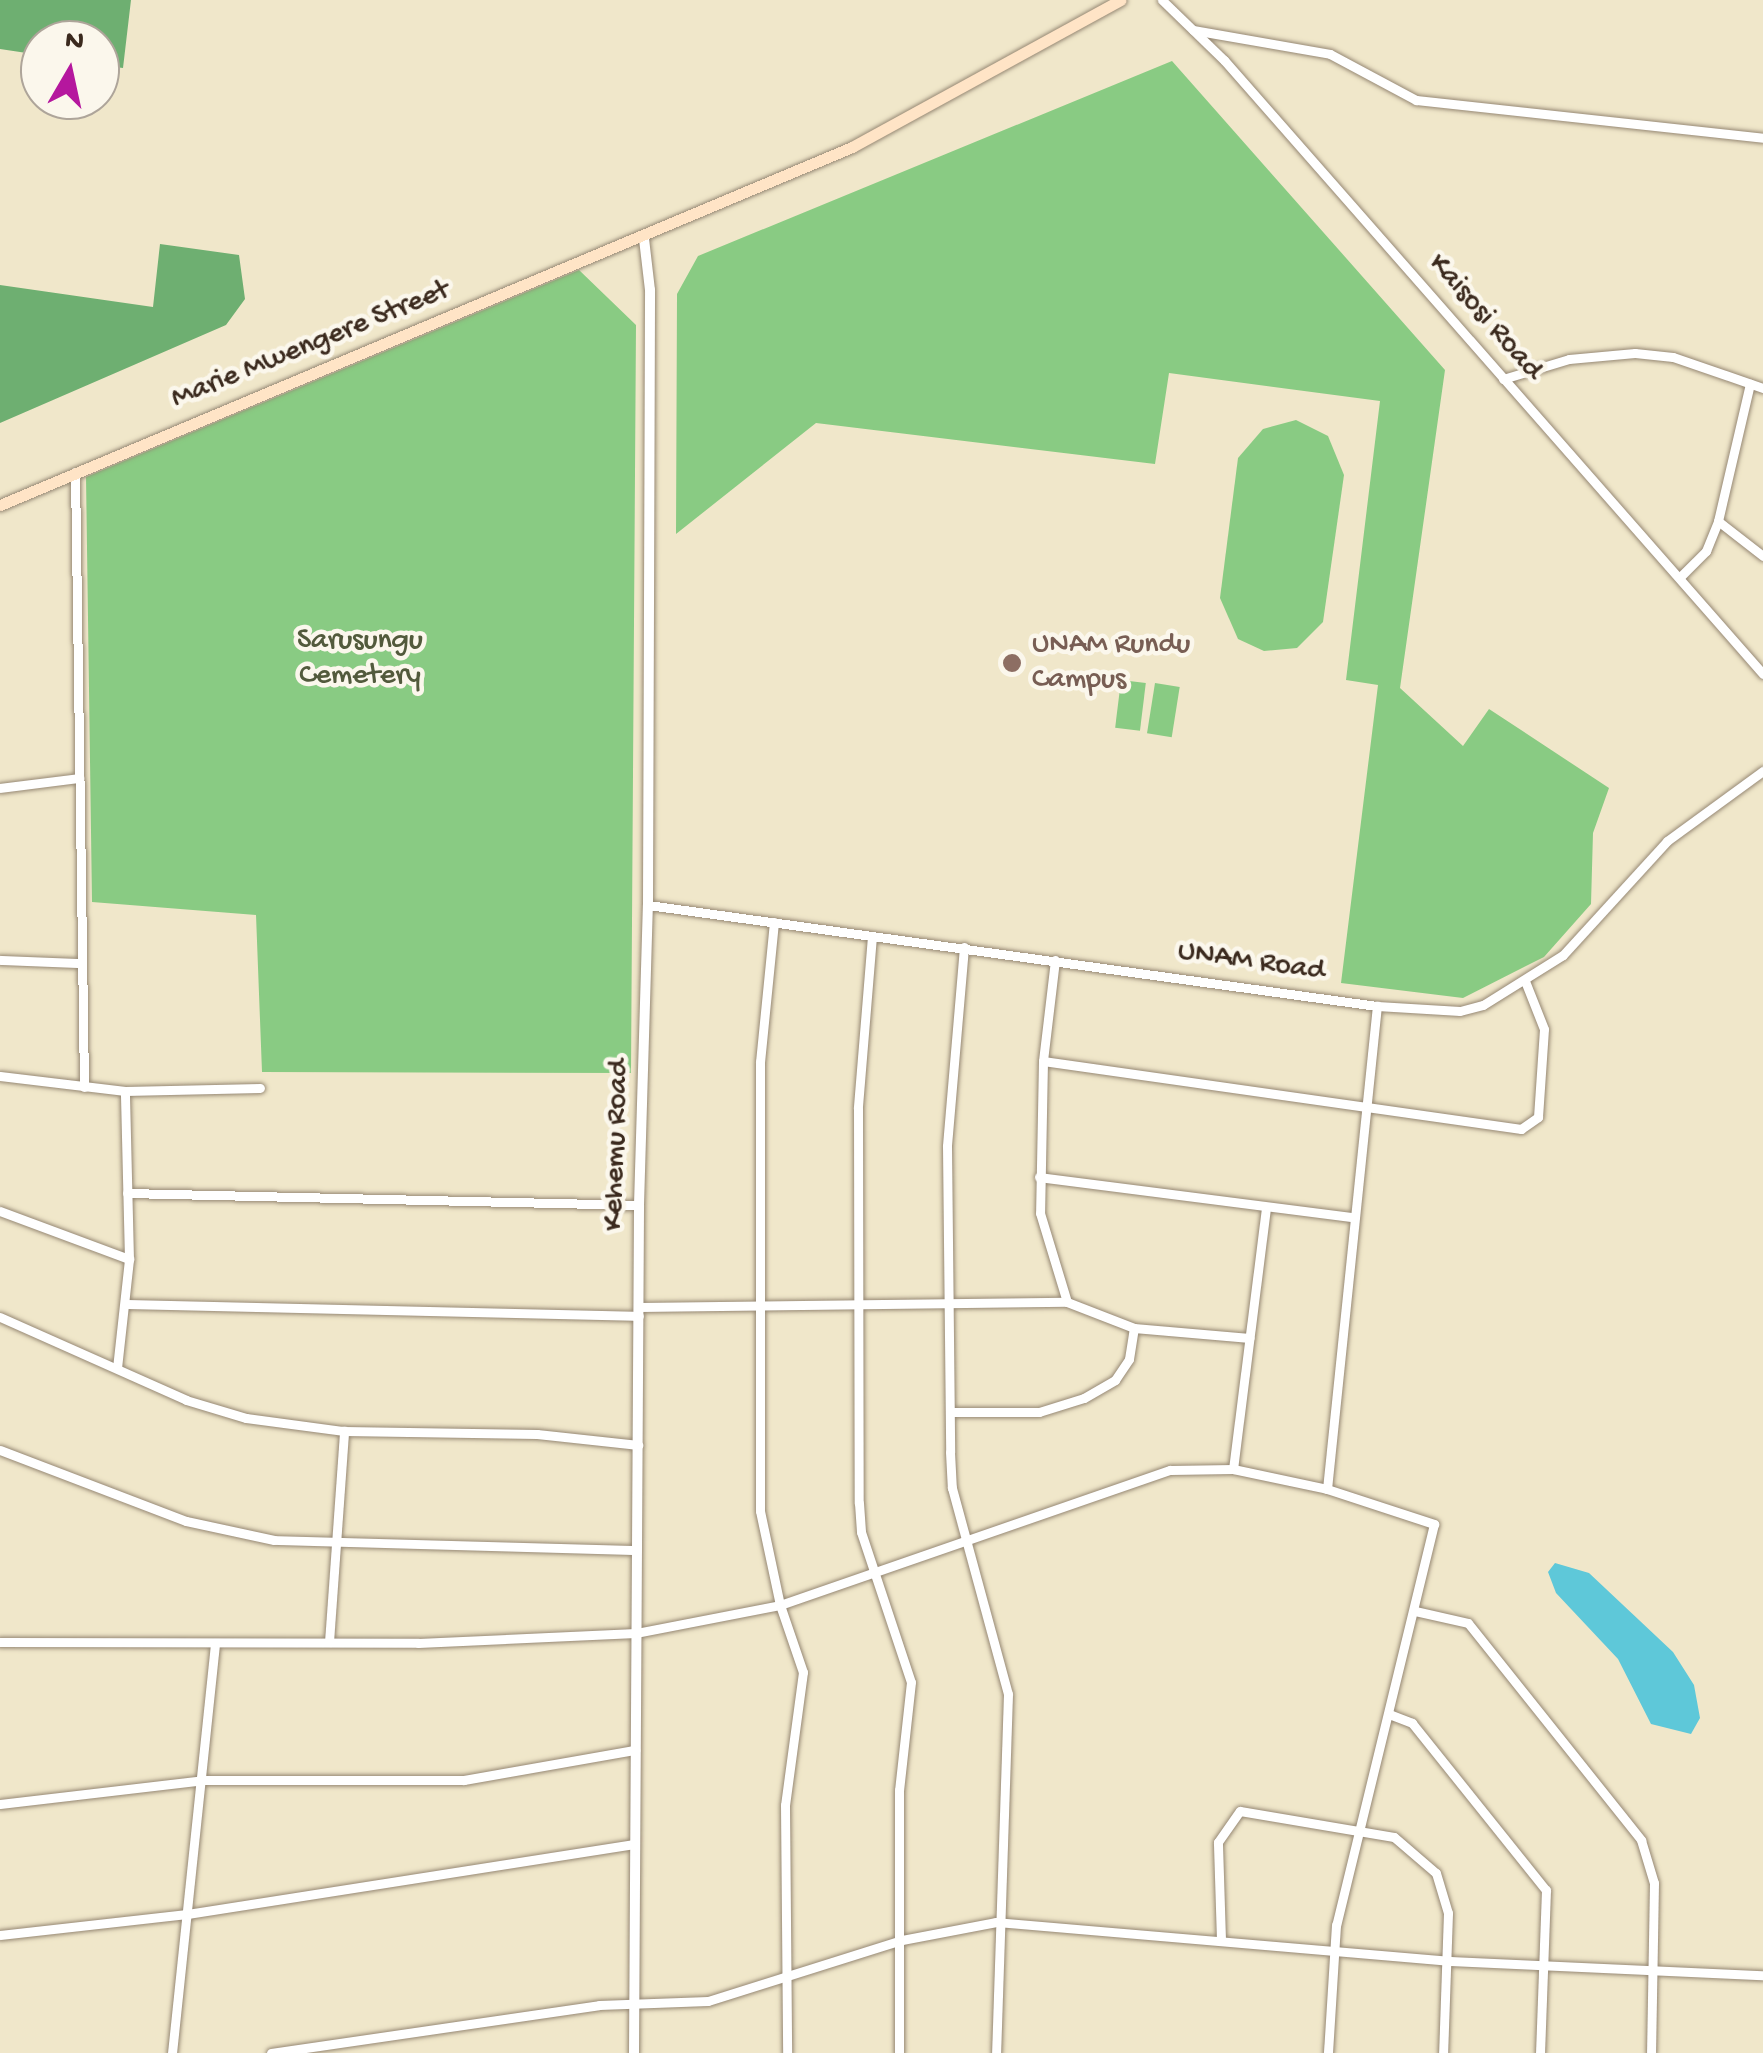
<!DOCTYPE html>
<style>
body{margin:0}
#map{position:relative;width:1763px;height:2053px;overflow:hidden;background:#f0e7ca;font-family:"Gochi Hand",sans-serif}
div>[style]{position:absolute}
.green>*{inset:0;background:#89cb83;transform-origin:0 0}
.forest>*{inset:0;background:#6eaf71}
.water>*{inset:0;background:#5ec8d9}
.roads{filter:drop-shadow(0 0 2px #968874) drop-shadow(0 0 2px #968874)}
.minor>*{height:9px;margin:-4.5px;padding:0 4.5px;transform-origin:4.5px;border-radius:4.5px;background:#fff}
.tertiary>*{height:10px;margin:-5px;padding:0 5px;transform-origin:5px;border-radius:5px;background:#fff}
.secondary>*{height:11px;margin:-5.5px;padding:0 5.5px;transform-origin:5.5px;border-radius:5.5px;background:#ffe4c6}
.dots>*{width:28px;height:28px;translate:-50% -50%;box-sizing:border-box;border:5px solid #fbf7ec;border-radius:50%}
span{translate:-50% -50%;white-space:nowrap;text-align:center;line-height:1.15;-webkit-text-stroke:9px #fbf7ec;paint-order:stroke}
.street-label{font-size:30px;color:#3b2a1e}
.park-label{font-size:30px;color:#525a3c}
.education-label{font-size:30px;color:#785e54}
.left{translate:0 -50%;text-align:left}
.north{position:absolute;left:20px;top:20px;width:100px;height:100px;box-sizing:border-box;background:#fbf7ec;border:2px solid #aea59a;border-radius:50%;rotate:9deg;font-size:28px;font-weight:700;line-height:40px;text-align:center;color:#3b2a1e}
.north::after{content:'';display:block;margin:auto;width:35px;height:45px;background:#b5179e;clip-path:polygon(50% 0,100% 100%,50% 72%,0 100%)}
</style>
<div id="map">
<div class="green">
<i style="clip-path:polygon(1172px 61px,1445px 370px,1400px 688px,1463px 746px,1489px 709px,1609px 788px,1593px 833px,1591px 904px,1544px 957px,1463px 998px,1341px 983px,1378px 685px,1346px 680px,1380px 401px,1169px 373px,1155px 464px,816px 423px,676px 534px,677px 294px,698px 256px)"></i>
<i style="clip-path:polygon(579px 270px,636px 325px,631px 1073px,262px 1072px,256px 915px,92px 902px,86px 477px)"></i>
<i style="clip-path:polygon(1296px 420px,1328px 436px,1344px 475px,1323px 622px,1297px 648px,1264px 651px,1238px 639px,1220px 598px,1238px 458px,1263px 429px)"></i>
<i style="left:1121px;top:680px;width:25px;height:48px;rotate:7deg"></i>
<i style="left:1155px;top:683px;width:25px;height:51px;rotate:9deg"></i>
</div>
<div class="forest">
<i style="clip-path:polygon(0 0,131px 0,123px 68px,100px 65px,100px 40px,40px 40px,40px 55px,0 49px)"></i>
<i style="clip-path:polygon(160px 244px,239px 255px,245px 299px,226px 325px,0 423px,0 285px,153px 307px)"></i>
</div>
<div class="water">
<i style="clip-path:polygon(1555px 1563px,1589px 1573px,1673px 1652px,1694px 1685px,1700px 1718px,1691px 1734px,1651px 1724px,1618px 1659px,1556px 1593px,1548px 1572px)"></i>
</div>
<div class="roads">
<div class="minor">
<i style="left:1162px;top:0;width:86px;rotate:44.1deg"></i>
<i style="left:1224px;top:60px;width:817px;rotate:48.72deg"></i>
<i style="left:1193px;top:30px;width:139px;rotate:9.9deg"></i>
<i style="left:1330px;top:54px;width:98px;rotate:28.1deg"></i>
<i style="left:1416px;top:100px;width:349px;rotate:6.2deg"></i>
<i style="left:1503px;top:379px;width:69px;rotate:-16.9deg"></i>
<i style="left:1569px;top:359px;width:66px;rotate:-5.2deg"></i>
<i style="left:1635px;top:353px;width:38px;rotate:6deg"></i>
<i style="left:1673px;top:357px;width:95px;rotate:19deg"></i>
<i style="left:75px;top:472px;width:615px;rotate:89.16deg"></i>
<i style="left:1718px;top:521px;width:57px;rotate:37.9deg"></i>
<i style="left:1680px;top:577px;width:37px;rotate:-45deg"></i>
<i style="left:1706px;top:551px;width:32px;rotate:-68deg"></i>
<i style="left:1718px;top:521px;width:141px;rotate:-76.9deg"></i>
<i style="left:0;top:788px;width:80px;rotate:-7.2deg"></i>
<i style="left:648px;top:905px;width:736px;rotate:7.89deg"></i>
<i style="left:1377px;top:1006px;width:83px;rotate:3.4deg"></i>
<i style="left:1460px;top:1011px;width:24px;rotate:-15deg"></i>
<i style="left:1483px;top:1005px;width:94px;rotate:-32deg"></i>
<i style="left:1563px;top:955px;width:154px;rotate:-47.6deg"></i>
<i style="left:1667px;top:841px;width:119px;rotate:-36.1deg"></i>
<i style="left:774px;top:922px;width:141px;rotate:95.7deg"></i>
<i style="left:760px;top:1062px;width:449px;rotate:90deg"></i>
<i style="left:760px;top:1511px;width:96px;rotate:78deg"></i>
<i style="left:780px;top:1605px;width:71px;rotate:71.1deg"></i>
<i style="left:803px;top:1672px;width:134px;rotate:97.7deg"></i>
<i style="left:785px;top:1805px;width:248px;rotate:89.5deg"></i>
<i style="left:872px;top:936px;width:173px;rotate:94.7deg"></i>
<i style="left:858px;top:1108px;width:395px;rotate:89.9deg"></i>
<i style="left:859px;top:1503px;width:29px;rotate:86deg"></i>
<i style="left:861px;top:1532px;width:158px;rotate:71.6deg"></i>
<i style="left:911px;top:1682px;width:109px;rotate:96.3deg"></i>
<i style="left:899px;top:1790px;width:263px;rotate:90deg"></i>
<i style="left:964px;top:947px;width:200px;rotate:94.9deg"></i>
<i style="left:947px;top:1146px;width:306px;rotate:89.4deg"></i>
<i style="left:950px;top:1452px;width:36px;rotate:87deg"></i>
<i style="left:952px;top:1488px;width:213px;rotate:74.8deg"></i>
<i style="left:1008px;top:1694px;width:359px;rotate:91.9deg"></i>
<i style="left:0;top:960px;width:79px;rotate:2.2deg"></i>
<i style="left:1055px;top:960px;width:102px;rotate:96.8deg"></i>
<i style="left:1043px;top:1061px;width:152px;rotate:91.1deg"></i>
<i style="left:1040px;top:1213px;width:93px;rotate:73.1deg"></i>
<i style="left:1043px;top:1061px;width:483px;rotate:8.1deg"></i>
<i style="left:1521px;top:1129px;width:21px;rotate:-35deg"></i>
<i style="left:1538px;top:1117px;width:88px;rotate:-86.1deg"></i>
<i style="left:1544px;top:1029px;width:52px;rotate:-111.6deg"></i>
<i style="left:0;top:1076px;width:126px;rotate:6.8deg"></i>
<i style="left:125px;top:1091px;width:135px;rotate:-1.3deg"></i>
<i style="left:1039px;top:1177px;width:316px;rotate:7.3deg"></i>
<i style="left:127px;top:1193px;width:512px;rotate:1.34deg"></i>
<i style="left:0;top:1211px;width:138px;rotate:20.4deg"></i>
<i style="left:127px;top:1304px;width:512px;rotate:1.34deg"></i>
<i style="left:639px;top:1307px;width:428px;rotate:-0.7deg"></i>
<i style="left:1067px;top:1302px;width:72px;rotate:21.2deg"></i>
<i style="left:1134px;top:1328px;width:116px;rotate:4.9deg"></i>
<i style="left:0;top:1317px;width:204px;rotate:24deg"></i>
<i style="left:186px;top:1400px;width:63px;rotate:16.7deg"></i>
<i style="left:246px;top:1418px;width:99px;rotate:7.6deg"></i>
<i style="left:344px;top:1431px;width:193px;rotate:0.9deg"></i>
<i style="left:537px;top:1434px;width:102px;rotate:6.2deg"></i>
<i style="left:117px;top:1368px;width:110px;rotate:-83.7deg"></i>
<i style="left:129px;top:1259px;width:168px;rotate:-91.4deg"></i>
<i style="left:950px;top:1412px;width:89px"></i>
<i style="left:1039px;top:1412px;width:47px;rotate:-17.3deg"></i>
<i style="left:1084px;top:1398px;width:36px;rotate:-30deg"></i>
<i style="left:1115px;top:1380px;width:25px;rotate:-56deg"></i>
<i style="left:1129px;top:1359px;width:31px;rotate:-81deg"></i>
<i style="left:0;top:1450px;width:199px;rotate:20.9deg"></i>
<i style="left:186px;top:1521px;width:90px;rotate:12.2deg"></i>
<i style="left:274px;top:1540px;width:363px;rotate:1.6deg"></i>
<i style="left:1233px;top:1469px;width:264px;rotate:-82.8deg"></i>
<i style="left:1327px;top:1489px;width:486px;rotate:-84.1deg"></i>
<i style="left:1415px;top:1611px;width:54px;rotate:12.8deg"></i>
<i style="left:1468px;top:1623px;width:278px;rotate:51.4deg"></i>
<i style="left:1641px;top:1840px;width:45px;rotate:73.2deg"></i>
<i style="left:1654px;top:1883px;width:170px;rotate:91deg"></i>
<i style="left:0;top:1642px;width:418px;rotate:0.1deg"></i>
<i style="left:418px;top:1643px;width:218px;rotate:-2.6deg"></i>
<i style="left:636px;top:1633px;width:147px;rotate:-11deg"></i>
<i style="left:780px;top:1605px;width:413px;rotate:-19.1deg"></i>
<i style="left:1170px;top:1470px;width:63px;rotate:-0.9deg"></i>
<i style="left:1233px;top:1469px;width:96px;rotate:12deg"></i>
<i style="left:1327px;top:1489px;width:113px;rotate:18.1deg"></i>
<i style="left:1434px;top:1524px;width:413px;rotate:103.7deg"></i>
<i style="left:1336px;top:1925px;width:128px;rotate:93.6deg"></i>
<i style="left:329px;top:1642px;width:212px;rotate:-85.9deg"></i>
<i style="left:1389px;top:1714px;width:25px;rotate:21deg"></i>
<i style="left:1412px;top:1723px;width:214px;rotate:51.3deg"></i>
<i style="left:1546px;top:1890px;width:163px;rotate:92.1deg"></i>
<i style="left:0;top:1804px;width:204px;rotate:-6.7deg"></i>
<i style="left:203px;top:1780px;width:261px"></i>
<i style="left:464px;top:1780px;width:174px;rotate:-10deg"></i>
<i style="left:0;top:1935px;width:188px;rotate:-6.4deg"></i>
<i style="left:187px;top:1914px;width:453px;rotate:-8.9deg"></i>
<i style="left:1221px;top:1940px;width:98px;rotate:-91.8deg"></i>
<i style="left:1218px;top:1842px;width:38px;rotate:-55deg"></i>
<i style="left:1240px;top:1811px;width:156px;rotate:9.6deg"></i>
<i style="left:1394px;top:1837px;width:55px;rotate:40.6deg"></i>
<i style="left:1436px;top:1873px;width:42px;rotate:73.3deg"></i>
<i style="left:1448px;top:1913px;width:140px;rotate:92deg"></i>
<i style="left:172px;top:2053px;width:411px;rotate:-84deg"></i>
<i style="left:271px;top:2053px;width:331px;rotate:-8.3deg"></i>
<i style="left:599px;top:2005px;width:109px;rotate:-2.1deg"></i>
<i style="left:708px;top:2001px;width:203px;rotate:-17.5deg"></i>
<i style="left:902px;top:1940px;width:96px;rotate:-10.8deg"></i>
<i style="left:996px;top:1922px;width:455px;rotate:4.9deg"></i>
<i style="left:1449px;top:1961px;width:314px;rotate:2.6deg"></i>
</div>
<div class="tertiary">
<i style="left:634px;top:2053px;width:848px;rotate:-89.66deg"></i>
<i style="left:639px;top:1205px;width:300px;rotate:-88.3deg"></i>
<i style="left:648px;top:905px;width:615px;rotate:-89.81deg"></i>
<i style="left:650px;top:290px;width:51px;rotate:-96.7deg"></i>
</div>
<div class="secondary">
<i style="left:0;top:505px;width:924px;rotate:-22.79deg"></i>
<i style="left:852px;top:147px;width:306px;rotate:-28.7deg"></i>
</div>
</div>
<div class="dots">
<i style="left:1012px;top:663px;background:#8d6e63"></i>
</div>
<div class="street-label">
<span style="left:1484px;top:318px;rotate:49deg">Kaisosi Road</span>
<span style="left:311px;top:346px;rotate:-22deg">Marie Mwengere Street</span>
<span style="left:1251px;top:963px;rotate:8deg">UNAM Road</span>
<span style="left:618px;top:1145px;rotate:-88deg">Kehemu Road</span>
</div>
<div class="park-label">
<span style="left:360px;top:659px">Sarusungu<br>Cemetery</span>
</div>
<div class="education-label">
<span class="left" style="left:1032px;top:663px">UNAM Rundu<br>Campus</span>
</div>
<div class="north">N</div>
</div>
